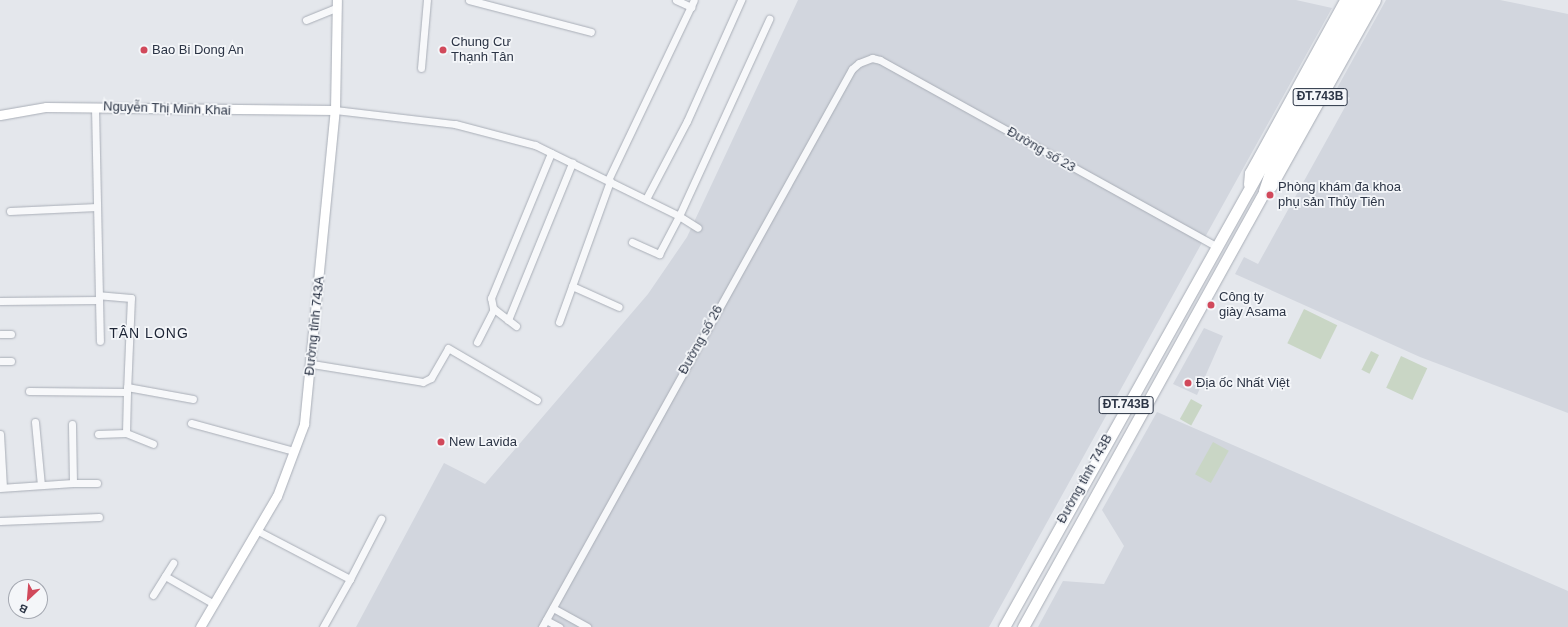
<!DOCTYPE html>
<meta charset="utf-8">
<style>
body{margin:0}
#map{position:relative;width:1568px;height:627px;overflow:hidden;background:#e4e7ec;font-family:Arial,sans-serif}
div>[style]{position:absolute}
.built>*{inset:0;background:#d2d6de}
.green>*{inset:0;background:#c9d6c5;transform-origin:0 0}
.roads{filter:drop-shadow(0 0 1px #a9aeb7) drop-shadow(0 0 1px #a9aeb7)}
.street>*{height:7px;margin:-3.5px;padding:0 3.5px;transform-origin:3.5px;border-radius:3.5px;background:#f7f8fa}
.secondary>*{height:9px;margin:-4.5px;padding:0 4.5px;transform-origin:4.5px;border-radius:4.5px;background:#fff}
.primary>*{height:11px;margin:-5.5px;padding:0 5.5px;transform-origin:5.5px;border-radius:5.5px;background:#fff}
.dots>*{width:11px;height:11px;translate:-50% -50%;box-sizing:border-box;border:2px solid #f4f6f9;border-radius:50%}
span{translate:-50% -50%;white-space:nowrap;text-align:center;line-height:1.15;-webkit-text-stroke:3.5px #f4f6f9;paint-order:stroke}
.shield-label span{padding:1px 3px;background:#f4f6f9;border:1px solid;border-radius:3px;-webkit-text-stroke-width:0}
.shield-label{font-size:12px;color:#2b3445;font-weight:700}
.poi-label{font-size:13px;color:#2b3445}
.left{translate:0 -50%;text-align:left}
.street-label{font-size:13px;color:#2b3445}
.neighbourhood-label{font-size:14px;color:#1d2536;letter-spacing:1px}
.north{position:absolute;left:8px;top:579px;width:40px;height:40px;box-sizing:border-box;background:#f4f6f9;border:1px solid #a4a8b1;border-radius:50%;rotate:206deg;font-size:11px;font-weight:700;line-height:16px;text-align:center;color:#2b3445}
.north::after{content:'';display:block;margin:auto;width:14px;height:18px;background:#d1495b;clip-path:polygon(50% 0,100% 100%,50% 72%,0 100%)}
</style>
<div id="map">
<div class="built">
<i style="clip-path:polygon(798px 0,1296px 0,1332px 8px,989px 627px,356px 627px,444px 463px,485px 484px,648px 294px,687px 237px)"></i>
<i style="clip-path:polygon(1386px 0,1500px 0,1568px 14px,1568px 413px,1420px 357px,1235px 274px,1244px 257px,1258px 264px,1350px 98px,1336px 90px)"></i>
<i style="clip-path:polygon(1204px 328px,1223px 336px,1197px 395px,1173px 384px)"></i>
<i style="clip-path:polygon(1157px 412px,1568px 591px,1568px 627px,1038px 627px,1063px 581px,1104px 584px,1124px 546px,1102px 510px)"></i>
</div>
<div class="green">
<i style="left:1304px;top:309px;width:37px;height:38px;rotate:26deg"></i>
<i style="left:1371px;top:351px;width:9px;height:21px;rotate:27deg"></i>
<i style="left:1401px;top:356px;width:29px;height:35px;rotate:25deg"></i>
<i style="left:1191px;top:399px;width:13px;height:23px;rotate:29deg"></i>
<i style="left:1213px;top:442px;width:18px;height:37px;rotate:29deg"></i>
</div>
<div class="roads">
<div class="street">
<i style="left:469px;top:0;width:126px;rotate:14.7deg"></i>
<i style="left:676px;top:0;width:17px;rotate:25deg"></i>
<i style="left:306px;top:20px;width:32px;rotate:-22deg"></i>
<i style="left:421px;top:68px;width:68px;rotate:-85deg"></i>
<i style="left:95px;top:107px;width:234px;rotate:88.8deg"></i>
<i style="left:335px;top:110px;width:121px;rotate:6.7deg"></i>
<i style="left:455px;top:124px;width:83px;rotate:14.7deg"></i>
<i style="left:535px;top:145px;width:161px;rotate:26.2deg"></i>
<i style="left:679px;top:216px;width:217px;rotate:-65.4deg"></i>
<i style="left:608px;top:180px;width:199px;rotate:-64.5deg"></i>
<i style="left:646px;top:199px;width:88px;rotate:-62.3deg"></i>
<i style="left:687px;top:121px;width:133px;rotate:-65.9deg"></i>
<i style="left:10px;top:211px;width:87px;rotate:-2.6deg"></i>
<i style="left:632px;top:242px;width:30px;rotate:24deg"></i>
<i style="left:659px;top:254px;width:43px;rotate:-62.2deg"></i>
<i style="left:679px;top:216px;width:22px;rotate:32deg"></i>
<i style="left:572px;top:286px;width:51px;rotate:24.1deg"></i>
<i style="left:0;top:301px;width:99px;rotate:-0.6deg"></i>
<i style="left:508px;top:320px;width:170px;rotate:-67.8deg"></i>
<i style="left:559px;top:322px;width:150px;rotate:-70.1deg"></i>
<i style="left:516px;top:326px;width:29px;rotate:-142deg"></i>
<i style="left:493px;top:308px;width:10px;rotate:-101deg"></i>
<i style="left:491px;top:298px;width:157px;rotate:-67.5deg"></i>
<i style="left:0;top:334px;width:11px"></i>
<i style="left:477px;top:342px;width:37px;rotate:-63deg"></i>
<i style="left:0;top:361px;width:11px"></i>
<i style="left:312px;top:364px;width:112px;rotate:9.2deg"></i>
<i style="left:423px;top:382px;width:9px;rotate:-27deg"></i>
<i style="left:431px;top:378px;width:34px;rotate:-60deg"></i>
<i style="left:448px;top:348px;width:103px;rotate:30.3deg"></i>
<i style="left:127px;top:387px;width:67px;rotate:10.3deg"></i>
<i style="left:29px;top:391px;width:98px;rotate:0.6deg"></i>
<i style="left:127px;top:392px;width:94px;rotate:-87.6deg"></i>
<i style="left:131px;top:298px;width:32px;rotate:-175deg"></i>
<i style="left:127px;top:392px;width:41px;rotate:91.4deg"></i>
<i style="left:126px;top:433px;width:29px;rotate:22deg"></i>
<i style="left:35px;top:422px;width:63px;rotate:84.6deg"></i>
<i style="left:191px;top:423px;width:107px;rotate:15.2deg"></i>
<i style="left:0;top:434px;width:53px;rotate:86.8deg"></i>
<i style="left:98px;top:434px;width:28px;rotate:-2deg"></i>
<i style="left:73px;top:483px;width:24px"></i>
<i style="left:0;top:488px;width:73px;rotate:-3.9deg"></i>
<i style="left:73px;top:483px;width:59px;rotate:-91deg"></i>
<i style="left:0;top:521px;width:99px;rotate:-2.3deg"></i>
<i style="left:258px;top:531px;width:104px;rotate:27.6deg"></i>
<i style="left:350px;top:579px;width:55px;rotate:119.4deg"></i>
<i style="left:165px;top:576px;width:56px;rotate:29.7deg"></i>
<i style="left:350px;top:579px;width:68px;rotate:-62.7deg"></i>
<i style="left:153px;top:595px;width:38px;rotate:-58deg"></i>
<i style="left:553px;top:608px;width:39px;rotate:29deg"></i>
<i style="left:546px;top:620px;width:15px;rotate:28deg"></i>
<i style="left:542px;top:627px;width:638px;rotate:-60.95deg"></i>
<i style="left:852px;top:69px;width:9px;rotate:-41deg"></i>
<i style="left:859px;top:63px;width:14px;rotate:-21deg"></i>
<i style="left:872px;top:58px;width:8px;rotate:14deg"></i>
<i style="left:880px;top:60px;width:383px;rotate:29deg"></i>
</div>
<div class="secondary">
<i style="left:0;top:115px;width:47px;rotate:-9.9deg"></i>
<i style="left:46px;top:107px;width:289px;rotate:0.6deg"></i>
<i style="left:200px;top:627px;width:152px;rotate:-59.6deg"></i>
<i style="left:277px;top:496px;width:77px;rotate:-69.4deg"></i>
<i style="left:304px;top:424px;width:316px;rotate:-84.4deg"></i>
<i style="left:335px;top:110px;width:110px;rotate:-89deg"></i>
</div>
<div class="primary">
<i style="left:1249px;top:184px;width:11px;rotate:-85deg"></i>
<i style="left:1250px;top:173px;width:197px;rotate:-61.2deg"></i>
<i style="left:1264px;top:191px;width:22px;rotate:-72deg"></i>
<i style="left:1271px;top:170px;width:194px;rotate:-61.1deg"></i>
<i style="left:1004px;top:627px;width:719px;rotate:-60.76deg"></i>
<i style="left:1023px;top:627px;width:497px;rotate:-61deg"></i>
<i style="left:1264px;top:192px;width:9px;rotate:-41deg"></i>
<i style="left:1271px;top:186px;width:213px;rotate:-60.8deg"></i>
</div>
</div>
<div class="dots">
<i style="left:144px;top:50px;background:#d1495b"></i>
<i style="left:443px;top:50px;background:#d1495b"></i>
<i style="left:1270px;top:195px;background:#d1495b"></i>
<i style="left:1211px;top:305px;background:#d1495b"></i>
<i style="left:1188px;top:383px;background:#d1495b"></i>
<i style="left:441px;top:442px;background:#d1495b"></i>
</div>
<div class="shield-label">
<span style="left:1320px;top:97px">ĐT.743B</span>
<span style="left:1126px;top:405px">ĐT.743B</span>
</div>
<div class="poi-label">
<span class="left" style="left:451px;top:50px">Chung Cư<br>Thạnh Tân</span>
<span class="left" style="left:152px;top:50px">Bao Bi Dong An</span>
<span class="left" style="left:1278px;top:195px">Phòng khám đa khoa<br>phụ sản Thủy Tiên</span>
<span class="left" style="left:1219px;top:305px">Công ty<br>giày Asama</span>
<span class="left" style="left:1196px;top:383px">Địa ốc Nhất Việt</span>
<span class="left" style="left:449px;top:442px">New Lavida</span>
</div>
<div class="street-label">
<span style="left:167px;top:109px;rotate:2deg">Nguyễn Thị Minh Khai</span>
<span style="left:1041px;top:150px;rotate:30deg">Đường số 23</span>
<span style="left:315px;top:326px;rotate:-84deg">Đường tỉnh 743A</span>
<span style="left:701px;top:340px;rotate:-61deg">Đường số 26</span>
<span style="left:1085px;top:479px;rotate:-61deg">Đường tỉnh 743B</span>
</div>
<div class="neighbourhood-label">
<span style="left:149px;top:333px">TÂN LONG</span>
</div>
<div class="north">B</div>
</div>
